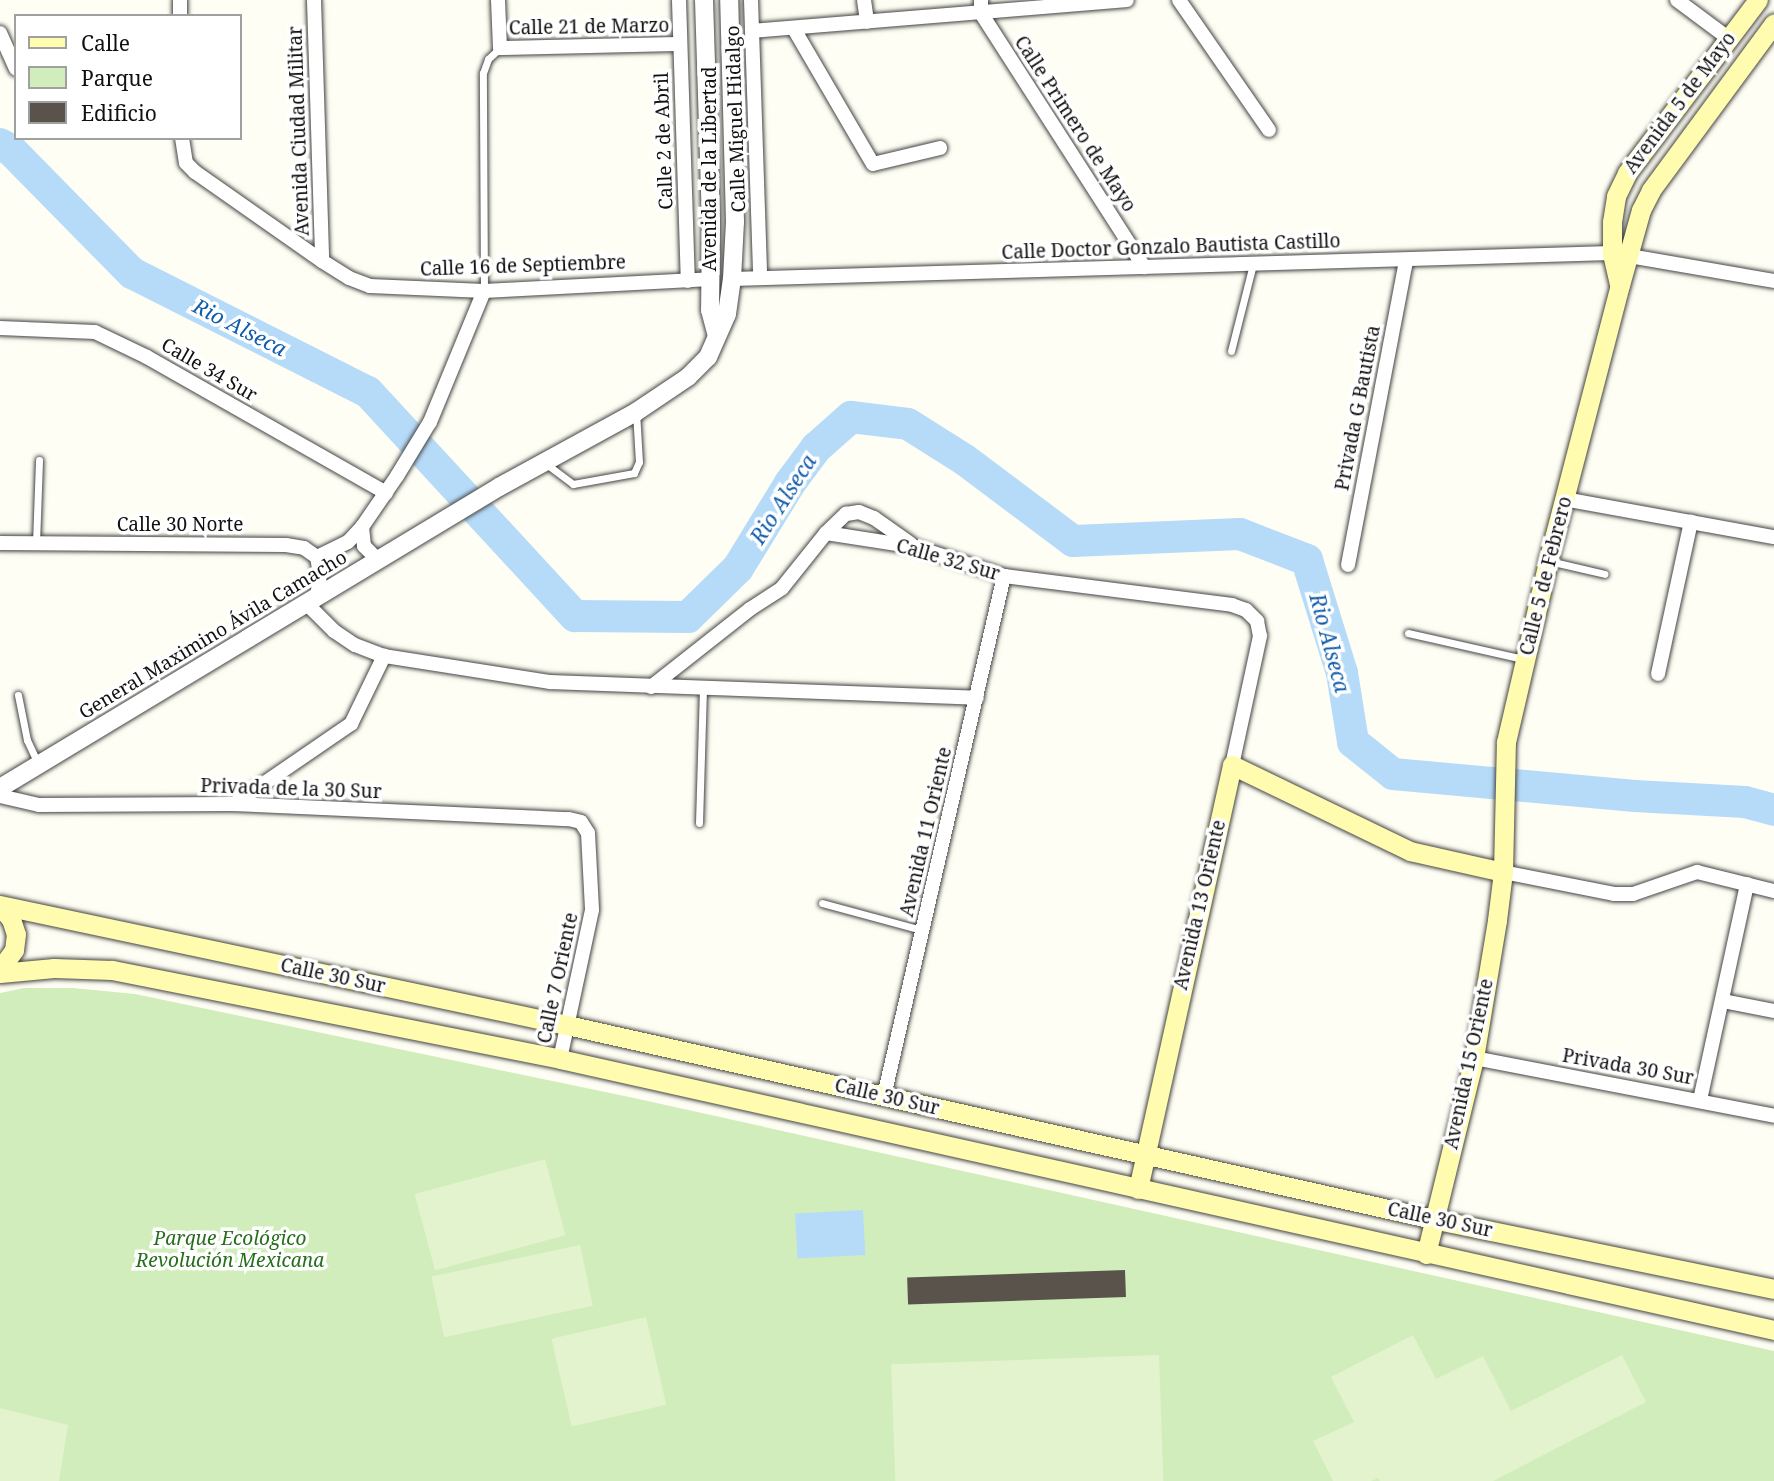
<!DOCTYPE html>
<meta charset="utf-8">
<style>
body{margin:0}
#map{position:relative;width:1774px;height:1481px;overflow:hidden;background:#fffef4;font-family:"Noto Serif",serif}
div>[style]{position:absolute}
.green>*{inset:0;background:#d1edbb}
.pitch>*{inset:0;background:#e3f3cd;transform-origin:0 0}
.water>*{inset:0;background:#b6dbf9;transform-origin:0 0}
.river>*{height:32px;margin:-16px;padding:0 16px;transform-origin:16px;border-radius:16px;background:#b6dbf9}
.building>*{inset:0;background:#5a534c;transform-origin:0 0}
.roads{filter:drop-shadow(0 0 2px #444) drop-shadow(0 0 2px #444)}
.service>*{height:7px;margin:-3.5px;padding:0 3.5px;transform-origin:3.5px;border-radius:3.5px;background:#fff}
.minor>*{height:14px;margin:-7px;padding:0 7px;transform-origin:7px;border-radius:7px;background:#fff}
.tertiary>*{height:18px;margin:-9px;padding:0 9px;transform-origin:9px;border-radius:9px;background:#fff}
.secondary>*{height:19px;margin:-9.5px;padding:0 9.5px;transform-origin:9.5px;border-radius:9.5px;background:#fffcaf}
span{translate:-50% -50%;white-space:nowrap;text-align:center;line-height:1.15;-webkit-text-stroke:7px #fff;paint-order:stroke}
.street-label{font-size:19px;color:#111}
.park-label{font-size:19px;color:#276e1c;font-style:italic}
.water-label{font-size:21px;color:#115cab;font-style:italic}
.legend{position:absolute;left:14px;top:14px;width:228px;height:126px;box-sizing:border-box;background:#fff;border:2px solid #a0a0a0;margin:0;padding:9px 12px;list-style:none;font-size:21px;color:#111}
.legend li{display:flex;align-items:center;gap:14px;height:35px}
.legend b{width:35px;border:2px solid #a0a0a0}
</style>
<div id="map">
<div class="green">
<i style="clip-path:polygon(24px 988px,73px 988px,135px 994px,634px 1098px,1774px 1351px,1774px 1481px,0 1481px,0 993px)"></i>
</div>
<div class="pitch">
<i style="left:545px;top:1159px;width:79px;height:135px;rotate:75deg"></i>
<i style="left:580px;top:1245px;width:62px;height:152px;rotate:78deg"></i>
<i style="left:646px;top:1317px;width:90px;height:97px;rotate:77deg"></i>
<i style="clip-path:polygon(1413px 1335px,1436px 1379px,1483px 1356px,1511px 1411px,1622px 1355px,1646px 1402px,1493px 1481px,1380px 1481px,1378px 1478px,1371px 1481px,1333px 1481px,1313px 1441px,1354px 1422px,1331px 1377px)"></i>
<i style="left:1159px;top:1355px;width:126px;height:268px;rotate:88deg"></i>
<i style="clip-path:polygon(0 1408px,68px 1425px,59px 1481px,0 1481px)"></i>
</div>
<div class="water">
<i style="left:863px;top:1210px;width:45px;height:68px;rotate:87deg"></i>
</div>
<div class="river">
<i style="left:0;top:144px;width:13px;rotate:29deg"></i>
<i style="left:11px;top:150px;width:173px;rotate:45.5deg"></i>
<i style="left:132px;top:273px;width:264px;rotate:26.8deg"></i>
<i style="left:368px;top:392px;width:305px;rotate:47.3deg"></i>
<i style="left:575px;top:616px;width:113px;rotate:0.5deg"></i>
<i style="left:688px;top:617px;width:70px;rotate:-44.4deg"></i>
<i style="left:738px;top:568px;width:100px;rotate:-58.5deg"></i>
<i style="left:790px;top:483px;width:44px;rotate:-53.4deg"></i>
<i style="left:816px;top:448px;width:47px;rotate:-41.5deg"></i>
<i style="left:851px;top:417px;width:57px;rotate:7deg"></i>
<i style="left:908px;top:424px;width:67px;rotate:32.3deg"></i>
<i style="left:965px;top:460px;width:135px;rotate:36.9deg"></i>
<i style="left:1073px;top:541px;width:167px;rotate:-2.4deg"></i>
<i style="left:1240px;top:534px;width:72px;rotate:21.2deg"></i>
<i style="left:1307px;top:560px;width:118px;rotate:72.8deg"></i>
<i style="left:1342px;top:673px;width:70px;rotate:80.9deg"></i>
<i style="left:1353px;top:742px;width:51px;rotate:38.7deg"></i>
<i style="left:1393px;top:774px;width:243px;rotate:5.2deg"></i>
<i style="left:1635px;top:796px;width:110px;rotate:3.1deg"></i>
<i style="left:1745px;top:802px;width:30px;rotate:15deg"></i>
</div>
<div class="building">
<i style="left:1125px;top:1270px;width:27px;height:218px;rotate:88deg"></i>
</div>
<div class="roads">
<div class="service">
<i style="left:484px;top:291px;width:218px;rotate:-90.3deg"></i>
<i style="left:483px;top:73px;width:15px;rotate:-70deg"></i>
<i style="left:488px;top:59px;width:16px;rotate:-43deg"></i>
<i style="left:1231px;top:351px;width:90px;rotate:-75.8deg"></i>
<i style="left:545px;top:463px;width:35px;rotate:37deg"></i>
<i style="left:573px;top:484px;width:62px;rotate:-10.2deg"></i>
<i style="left:634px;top:473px;width:12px;rotate:-66deg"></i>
<i style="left:639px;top:462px;width:50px;rotate:-93.4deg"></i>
<i style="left:36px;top:543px;width:83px;rotate:-87.9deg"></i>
<i style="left:1549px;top:561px;width:57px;rotate:13.1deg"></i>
<i style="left:1408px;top:633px;width:118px;rotate:12.7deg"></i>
<i style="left:18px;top:695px;width:46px;rotate:78.7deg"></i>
<i style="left:27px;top:740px;width:26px;rotate:65deg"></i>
<i style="left:699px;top:823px;width:134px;rotate:-88.3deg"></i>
<i style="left:822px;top:903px;width:104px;rotate:15.1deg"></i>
</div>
<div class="minor">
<i style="left:180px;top:0;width:16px;rotate:90deg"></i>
<i style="left:314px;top:0;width:261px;rotate:88.2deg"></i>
<i style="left:498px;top:0;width:48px;rotate:87.6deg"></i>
<i style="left:500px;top:48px;width:180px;rotate:-1.3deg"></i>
<i style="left:679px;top:0;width:281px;rotate:88.2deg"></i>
<i style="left:751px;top:0;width:278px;rotate:88.1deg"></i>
<i style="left:864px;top:0;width:22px;rotate:82deg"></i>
<i style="left:981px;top:0;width:13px;rotate:90deg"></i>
<i style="left:981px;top:13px;width:302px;rotate:57.3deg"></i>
<i style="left:1179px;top:0;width:158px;rotate:55.3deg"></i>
<i style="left:1677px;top:0;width:64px;rotate:36.7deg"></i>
<i style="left:794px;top:29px;width:156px;rotate:59.7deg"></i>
<i style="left:873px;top:164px;width:69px;rotate:-13.4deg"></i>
<i style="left:752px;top:31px;width:376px;rotate:-4.7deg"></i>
<i style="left:0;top:33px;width:39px;rotate:66deg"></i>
<i style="left:182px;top:138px;width:25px;rotate:81deg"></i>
<i style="left:186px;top:163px;width:13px;rotate:45deg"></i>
<i style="left:195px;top:172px;width:155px;rotate:35deg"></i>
<i style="left:322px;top:261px;width:32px;rotate:32deg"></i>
<i style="left:349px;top:278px;width:22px;rotate:21deg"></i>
<i style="left:370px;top:286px;width:114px;rotate:2.5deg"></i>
<i style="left:484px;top:291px;width:227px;rotate:-3deg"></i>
<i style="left:732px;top:279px;width:880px;rotate:-1.69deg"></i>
<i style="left:1612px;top:253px;width:164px;rotate:9.8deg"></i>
<i style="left:0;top:328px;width:95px;rotate:2.4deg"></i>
<i style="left:95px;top:332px;width:58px;rotate:25.7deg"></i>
<i style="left:147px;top:357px;width:275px;rotate:29.6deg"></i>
<i style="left:1564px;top:499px;width:213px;rotate:10.3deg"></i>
<i style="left:362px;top:527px;width:19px;rotate:84deg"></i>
<i style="left:364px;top:546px;width:20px;rotate:45deg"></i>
<i style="left:826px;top:533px;width:28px;rotate:-44deg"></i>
<i style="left:846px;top:514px;width:13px;rotate:-9deg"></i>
<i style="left:859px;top:512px;width:16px;rotate:22deg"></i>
<i style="left:874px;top:518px;width:45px;rotate:35.1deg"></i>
<i style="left:0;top:543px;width:286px;rotate:0.4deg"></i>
<i style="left:286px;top:545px;width:18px;rotate:9deg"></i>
<i style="left:304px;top:548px;width:16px;rotate:35deg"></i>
<i style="left:317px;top:557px;width:17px;rotate:80deg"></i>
<i style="left:320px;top:574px;width:23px;rotate:97deg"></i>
<i style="left:317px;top:557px;width:34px;rotate:-26deg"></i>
<i style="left:348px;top:542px;width:21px;rotate:-47deg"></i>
<i style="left:362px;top:527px;width:62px;rotate:-55.5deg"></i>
<i style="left:397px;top:476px;width:63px;rotate:-58.6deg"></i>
<i style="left:430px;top:422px;width:142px;rotate:-67.6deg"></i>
<i style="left:1348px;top:565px;width:310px;rotate:-79.2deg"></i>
<i style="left:306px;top:603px;width:40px;rotate:45deg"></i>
<i style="left:334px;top:631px;width:25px;rotate:34deg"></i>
<i style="left:355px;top:645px;width:31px;rotate:21deg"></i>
<i style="left:384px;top:656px;width:168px;rotate:8.9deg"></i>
<i style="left:550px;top:682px;width:427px;rotate:2.1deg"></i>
<i style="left:1658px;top:674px;width:156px;rotate:-77.8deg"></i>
<i style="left:651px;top:687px;width:126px;rotate:-38.2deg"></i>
<i style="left:750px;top:609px;width:38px;rotate:-33deg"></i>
<i style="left:782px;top:588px;width:70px;rotate:-51.3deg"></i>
<i style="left:826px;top:533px;width:90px;rotate:8.9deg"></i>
<i style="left:915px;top:547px;width:94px;rotate:18deg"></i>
<i style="left:1004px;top:576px;width:230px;rotate:7.2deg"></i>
<i style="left:1232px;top:605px;width:15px;rotate:20deg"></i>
<i style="left:1246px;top:610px;width:16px;rotate:45deg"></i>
<i style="left:1257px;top:621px;width:15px;rotate:79deg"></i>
<i style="left:1260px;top:636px;width:132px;rotate:102.2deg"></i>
<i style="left:0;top:796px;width:40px;rotate:13deg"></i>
<i style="left:39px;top:805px;width:195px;rotate:-0.3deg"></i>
<i style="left:234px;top:804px;width:335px;rotate:2.6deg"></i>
<i style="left:569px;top:819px;width:12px;rotate:14deg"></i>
<i style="left:581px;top:822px;width:13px;rotate:58deg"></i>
<i style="left:588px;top:833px;width:77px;rotate:87deg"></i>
<i style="left:592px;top:910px;width:152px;rotate:102.1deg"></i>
<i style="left:234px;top:804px;width:142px;rotate:-34.4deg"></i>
<i style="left:351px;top:724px;width:76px;rotate:-64.1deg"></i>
<i style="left:1503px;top:872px;width:113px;rotate:11.2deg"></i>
<i style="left:1614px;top:894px;width:19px"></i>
<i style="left:1633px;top:894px;width:68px;rotate:-19deg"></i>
<i style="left:1697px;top:872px;width:79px;rotate:13.9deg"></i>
<i style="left:1723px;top:1001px;width:52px;rotate:11.1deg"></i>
<i style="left:1474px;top:1058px;width:306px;rotate:10.9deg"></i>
<i style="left:884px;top:1096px;width:534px;rotate:-77.01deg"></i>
<i style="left:1700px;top:1100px;width:221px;rotate:-77.7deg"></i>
</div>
<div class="tertiary">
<i style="left:704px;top:0;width:221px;rotate:88.2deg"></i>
<i style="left:711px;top:221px;width:89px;rotate:90.6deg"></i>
<i style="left:710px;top:310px;width:27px;rotate:75deg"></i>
<i style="left:0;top:788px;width:583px;rotate:-31.1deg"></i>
<i style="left:499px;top:487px;width:156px;rotate:-28.7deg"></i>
<i style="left:636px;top:412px;width:63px;rotate:-33.9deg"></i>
<i style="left:688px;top:377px;width:28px;rotate:-45deg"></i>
<i style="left:708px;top:357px;width:47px;rotate:-66.2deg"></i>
<i style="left:727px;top:314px;width:35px;rotate:-82deg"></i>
<i style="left:732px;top:279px;width:57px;rotate:-87deg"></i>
<i style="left:735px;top:222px;width:222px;rotate:-91.5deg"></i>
</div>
<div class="secondary">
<i style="left:1619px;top:284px;width:32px;rotate:-103deg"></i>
<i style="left:1612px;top:253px;width:31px;rotate:-90deg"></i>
<i style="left:1612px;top:222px;width:26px;rotate:-81deg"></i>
<i style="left:1616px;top:196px;width:25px;rotate:-64deg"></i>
<i style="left:1627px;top:173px;width:217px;rotate:-52.9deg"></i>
<i style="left:0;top:905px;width:580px;rotate:11.95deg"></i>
<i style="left:567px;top:1025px;width:887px;rotate:12.63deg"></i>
<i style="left:1433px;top:1219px;width:348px;rotate:11.6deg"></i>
<i style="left:0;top:906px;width:17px;rotate:50deg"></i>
<i style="left:11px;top:919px;width:16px;rotate:72deg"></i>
<i style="left:16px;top:934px;width:16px;rotate:97deg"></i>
<i style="left:14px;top:950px;width:24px;rotate:126deg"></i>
<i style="left:0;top:973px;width:54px;rotate:-5.3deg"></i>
<i style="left:54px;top:968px;width:58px;rotate:2deg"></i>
<i style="left:112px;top:970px;width:457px;rotate:11.2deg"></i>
<i style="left:560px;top:1059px;width:1244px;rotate:12.58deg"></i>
<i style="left:1138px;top:1189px;width:434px;rotate:-77.5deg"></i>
<i style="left:1232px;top:765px;width:198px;rotate:25.8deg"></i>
<i style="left:1410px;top:851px;width:95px;rotate:12.7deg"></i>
<i style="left:1426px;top:1254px;width:202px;rotate:-76.2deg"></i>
<i style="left:1474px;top:1058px;width:140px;rotate:-80.5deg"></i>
<i style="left:1497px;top:920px;width:48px;rotate:-82.9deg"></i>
<i style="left:1503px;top:872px;width:130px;rotate:-88.7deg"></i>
<i style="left:1506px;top:742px;width:186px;rotate:-76.9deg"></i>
<i style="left:1548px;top:561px;width:285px;rotate:-75.4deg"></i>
<i style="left:1620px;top:285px;width:78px;rotate:-74.4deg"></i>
<i style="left:1641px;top:210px;width:22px;rotate:-63deg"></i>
<i style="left:1651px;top:190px;width:207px;rotate:-53.6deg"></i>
</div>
</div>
<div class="street-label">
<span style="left:589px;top:27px;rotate:-1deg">Calle 21 de Marzo</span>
<span style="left:1680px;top:103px;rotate:-53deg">Avenida 5 de Mayo</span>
<span style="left:736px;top:119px;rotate:-92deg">Calle Miguel Hidalgo</span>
<span style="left:1075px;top:124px;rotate:57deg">Calle Primero de Mayo</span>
<span style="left:299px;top:131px;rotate:-92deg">Avenida Ciudad Militar</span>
<span style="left:664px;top:141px;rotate:-92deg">Calle 2 de Abril</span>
<span style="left:710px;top:169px;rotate:-90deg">Avenida de la Libertad</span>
<span style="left:1171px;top:247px;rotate:-2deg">Calle Doctor Gonzalo Bautista Castillo</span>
<span style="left:523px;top:266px;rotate:-2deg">Calle 16 de Septiembre</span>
<span style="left:209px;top:370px;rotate:30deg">Calle 34 Sur</span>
<span style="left:1358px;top:408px;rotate:-79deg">Privada G Bautista</span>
<span style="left:180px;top:525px">Calle 30 Norte</span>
<span style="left:948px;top:560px;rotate:16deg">Calle 32 Sur</span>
<span style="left:1546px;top:576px;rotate:-76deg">Calle 5 de Febrero</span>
<span style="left:213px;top:635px;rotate:-31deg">General Maximino Ávila Camacho</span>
<span style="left:291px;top:789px;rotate:2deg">Privada de la 30 Sur</span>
<span style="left:926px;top:832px;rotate:-77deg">Avenida 11 Oriente</span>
<span style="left:1200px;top:905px;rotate:-77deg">Avenida 13 Oriente</span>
<span style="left:333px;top:976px;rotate:12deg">Calle 30 Sur</span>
<span style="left:558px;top:978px;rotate:-78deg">Calle 7 Oriente</span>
<span style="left:1469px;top:1064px;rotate:-78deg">Avenida 15 Oriente</span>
<span style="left:1628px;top:1067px;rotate:10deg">Privada 30 Sur</span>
<span style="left:887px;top:1097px;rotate:13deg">Calle 30 Sur</span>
<span style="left:1440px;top:1220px;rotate:12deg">Calle 30 Sur</span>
</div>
<div class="park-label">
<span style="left:230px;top:1250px">Parque Ecológico<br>Revolución Mexicana</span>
</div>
<div class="water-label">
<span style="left:240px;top:327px;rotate:27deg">Rio Alseca</span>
<span style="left:783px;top:499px;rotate:-57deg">Rio Alseca</span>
<span style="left:1330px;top:643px;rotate:75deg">Rio Alseca</span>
</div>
<ul class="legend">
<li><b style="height:9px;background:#fffcaf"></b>Calle</li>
<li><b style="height:19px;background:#d1edbb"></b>Parque</li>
<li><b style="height:19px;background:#5a534c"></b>Edificio</li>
</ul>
</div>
